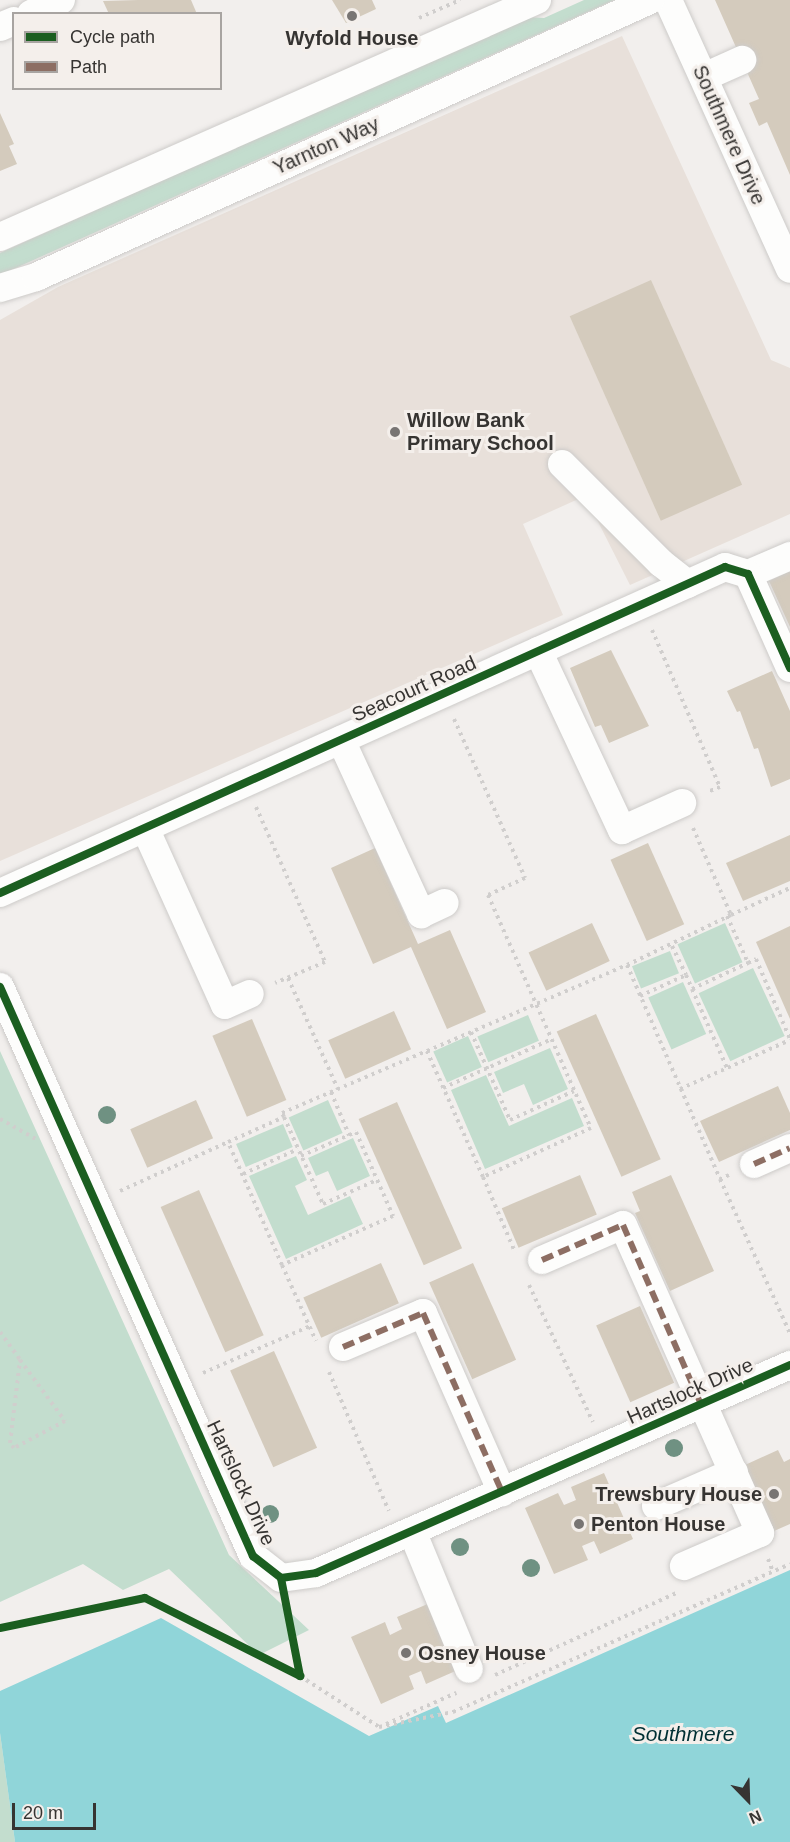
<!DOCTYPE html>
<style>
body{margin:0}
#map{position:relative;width:790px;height:1842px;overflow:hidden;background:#f2efed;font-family:Helvetica,sans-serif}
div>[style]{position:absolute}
.built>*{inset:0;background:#e8e0da}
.green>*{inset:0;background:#c3ddce;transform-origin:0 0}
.water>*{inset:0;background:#90d5d9}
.building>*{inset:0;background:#d4cbbd;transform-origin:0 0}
.path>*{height:4px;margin-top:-2px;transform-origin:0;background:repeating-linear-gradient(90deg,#d0cecd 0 3px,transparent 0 7.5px)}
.roads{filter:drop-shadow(0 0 2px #cdcbc9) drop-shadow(0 0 2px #cdcbc9)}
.minor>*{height:28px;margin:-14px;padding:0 14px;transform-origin:14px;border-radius:14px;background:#fdfdfc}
.quiet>*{height:6px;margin-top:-3px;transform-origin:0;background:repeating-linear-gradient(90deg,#8d6e63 0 12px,transparent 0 18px)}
.cycleway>*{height:8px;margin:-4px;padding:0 4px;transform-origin:4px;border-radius:4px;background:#1b5e20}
.trees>*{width:18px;height:18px;margin:-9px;border-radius:50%;background:#6f9182}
.dots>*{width:16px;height:16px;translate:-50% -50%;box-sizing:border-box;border:3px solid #f4efeb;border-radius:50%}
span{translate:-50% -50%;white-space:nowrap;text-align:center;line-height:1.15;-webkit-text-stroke:6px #f4efeb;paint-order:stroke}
.poi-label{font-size:20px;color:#363432;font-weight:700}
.left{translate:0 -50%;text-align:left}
.right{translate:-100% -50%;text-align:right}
.street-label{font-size:20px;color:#363432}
.water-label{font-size:21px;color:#003034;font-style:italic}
.legend{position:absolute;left:12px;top:12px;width:210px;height:78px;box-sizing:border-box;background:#f4efeb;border:2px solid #a8a4a1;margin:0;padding:8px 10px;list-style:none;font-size:18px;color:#363432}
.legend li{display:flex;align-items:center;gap:12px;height:30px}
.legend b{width:30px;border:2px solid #a8a4a1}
.north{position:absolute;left:718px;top:1770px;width:60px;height:60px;-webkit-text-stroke:4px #f4efeb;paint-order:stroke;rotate:157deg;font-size:16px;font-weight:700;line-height:24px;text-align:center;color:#363432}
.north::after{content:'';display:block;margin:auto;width:21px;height:27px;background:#363432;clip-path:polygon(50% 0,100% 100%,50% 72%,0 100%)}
.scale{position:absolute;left:12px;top:1803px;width:84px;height:27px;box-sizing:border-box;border:3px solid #363432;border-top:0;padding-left:8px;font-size:18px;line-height:21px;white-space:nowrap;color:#363432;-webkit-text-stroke:4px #f4efeb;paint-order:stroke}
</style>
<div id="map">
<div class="built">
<i style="clip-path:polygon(622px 36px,771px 360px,790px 368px,790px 514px,630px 585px,585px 496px,523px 524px,563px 615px,0 861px,0 320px,58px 287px)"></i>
</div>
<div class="green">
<i style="clip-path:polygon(584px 0,614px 0,0 275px,0 253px,527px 17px,544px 18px)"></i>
<i style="left:725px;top:923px;width:43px;height:52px;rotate:66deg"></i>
<i style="left:670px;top:951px;width:24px;height:41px;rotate:68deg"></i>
<i style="left:753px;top:968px;width:75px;height:60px;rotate:65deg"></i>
<i style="left:683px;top:982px;width:57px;height:38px;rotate:66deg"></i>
<i style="left:528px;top:1015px;width:28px;height:55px;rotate:67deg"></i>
<i style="left:468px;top:1036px;width:34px;height:38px;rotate:66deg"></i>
<i style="clip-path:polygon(550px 1048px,568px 1089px,533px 1105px,524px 1084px,503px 1093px,494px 1072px)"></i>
<i style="clip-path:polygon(0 1051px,229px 1555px,309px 1630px,259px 1655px,169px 1569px,123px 1590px,83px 1564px,0 1602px)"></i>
<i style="clip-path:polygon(486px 1075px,509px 1126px,572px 1098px,584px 1126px,485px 1169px,451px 1090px)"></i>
<i style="left:328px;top:1100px;width:36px;height:43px;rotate:66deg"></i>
<i style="left:283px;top:1124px;width:25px;height:51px;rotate:67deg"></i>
<i style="clip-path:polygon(353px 1138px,370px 1176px,337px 1191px,328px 1171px,316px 1176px,308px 1158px)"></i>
<i style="clip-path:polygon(296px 1156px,307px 1180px,295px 1186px,308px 1215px,350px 1196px,363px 1224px,286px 1259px,249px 1176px)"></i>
<i style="clip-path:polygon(0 1733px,15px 1842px,0 1842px)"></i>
</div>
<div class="water">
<i style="clip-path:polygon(790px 1570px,790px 1842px,15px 1842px,0 1733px,0 1691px,161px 1618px,369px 1736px,438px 1706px,446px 1723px)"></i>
</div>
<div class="building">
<i style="clip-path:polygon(138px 0,191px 0,197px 14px,109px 14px,103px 1px)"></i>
<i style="clip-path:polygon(332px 0,372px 0,376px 9px,346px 23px)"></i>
<i style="clip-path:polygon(715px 0,790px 0,790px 175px,767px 122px,759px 126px,749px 103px,759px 99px)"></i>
<i style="clip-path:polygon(0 113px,14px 144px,9px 146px,17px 164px,0 171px)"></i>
<i style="left:651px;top:280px;width:224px;height:89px;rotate:66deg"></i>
<i style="clip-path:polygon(790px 571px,790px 627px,769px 581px)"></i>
<i style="clip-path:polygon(611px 650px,649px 726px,609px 743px,601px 725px,595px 727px,570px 668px)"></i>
<i style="clip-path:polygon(772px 671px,790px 711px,790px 779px,771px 787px,758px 748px,754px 749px,740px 711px,737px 712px,727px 691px)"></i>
<i style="clip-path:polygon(790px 835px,790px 881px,743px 901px,726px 863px)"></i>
<i style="left:648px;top:843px;width:89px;height:41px;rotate:66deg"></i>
<i style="clip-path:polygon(375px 848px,418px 944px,450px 930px,486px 1012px,447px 1029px,411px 947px,373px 964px,331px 868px)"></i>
<i style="left:592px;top:923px;width:42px;height:70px;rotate:65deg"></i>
<i style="clip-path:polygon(790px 926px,790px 1019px,756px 942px)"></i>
<i style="left:394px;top:1011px;width:42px;height:72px;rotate:66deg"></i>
<i style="left:596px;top:1014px;width:159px;height:43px;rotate:66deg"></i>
<i style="left:252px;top:1019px;width:88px;height:43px;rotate:67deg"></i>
<i style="clip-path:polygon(778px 1086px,790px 1113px,790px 1130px,719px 1162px,700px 1121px)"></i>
<i style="left:196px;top:1100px;width:42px;height:72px;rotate:66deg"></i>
<i style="left:397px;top:1102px;width:160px;height:42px;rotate:66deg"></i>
<i style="left:580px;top:1175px;width:43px;height:85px;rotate:67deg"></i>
<i style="clip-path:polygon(671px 1175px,714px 1271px,670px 1291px,635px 1213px,640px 1211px,632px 1192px)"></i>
<i style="left:199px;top:1190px;width:159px;height:42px;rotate:66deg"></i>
<i style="left:381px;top:1263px;width:44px;height:85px;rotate:66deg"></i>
<i style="left:473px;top:1263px;width:106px;height:48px;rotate:66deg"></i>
<i style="left:640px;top:1306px;width:84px;height:48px;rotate:66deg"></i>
<i style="left:274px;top:1351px;width:106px;height:48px;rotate:66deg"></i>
<i style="clip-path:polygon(778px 1450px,784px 1462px,790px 1459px,790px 1524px,774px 1531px,745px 1465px)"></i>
<i style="clip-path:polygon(604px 1473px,633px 1539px,600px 1554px,594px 1541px,582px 1546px,588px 1560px,554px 1574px,525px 1508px,558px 1493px,564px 1505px,576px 1500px,571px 1487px)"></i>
<i style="clip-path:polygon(430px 1603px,460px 1669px,426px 1684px,421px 1671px,409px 1676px,414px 1689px,381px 1704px,351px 1637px,385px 1622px,390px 1635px,402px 1629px,397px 1617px)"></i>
</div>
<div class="path">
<i style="left:419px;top:18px;width:45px;rotate:-23.7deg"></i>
<i style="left:652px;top:630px;width:171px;rotate:66.6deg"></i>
<i style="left:720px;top:787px;width:14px;rotate:159deg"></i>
<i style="left:454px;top:719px;width:174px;rotate:65.9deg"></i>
<i style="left:525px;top:878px;width:41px;rotate:155.3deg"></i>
<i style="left:488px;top:895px;width:255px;rotate:66.2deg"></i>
<i style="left:591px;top:1128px;width:119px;rotate:155.6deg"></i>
<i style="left:483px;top:1177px;width:82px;rotate:66.9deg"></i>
<i style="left:256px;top:807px;width:170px;rotate:66deg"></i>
<i style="left:325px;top:962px;width:54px;rotate:157.2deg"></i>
<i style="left:693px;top:828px;width:95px;rotate:66.4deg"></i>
<i style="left:731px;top:915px;width:115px;rotate:154.3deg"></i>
<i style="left:627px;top:965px;width:233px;rotate:66.5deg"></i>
<i style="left:731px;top:915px;width:65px;rotate:-24.6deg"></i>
<i style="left:727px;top:916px;width:51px;rotate:65.9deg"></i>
<i style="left:748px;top:963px;width:9px;rotate:-27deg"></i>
<i style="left:756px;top:959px;width:87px;rotate:67deg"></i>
<i style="left:672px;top:946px;width:32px;rotate:64deg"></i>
<i style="left:288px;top:978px;width:122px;rotate:65.8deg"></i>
<i style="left:692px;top:989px;width:86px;rotate:66.1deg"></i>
<i style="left:640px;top:996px;width:51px;rotate:-24.5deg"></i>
<i style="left:686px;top:975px;width:15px;rotate:67deg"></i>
<i style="left:692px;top:989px;width:62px;rotate:-24.9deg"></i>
<i style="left:471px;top:1032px;width:96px;rotate:66.1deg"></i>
<i style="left:510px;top:1120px;width:70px;rotate:-24.4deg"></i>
<i style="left:443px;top:1088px;width:117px;rotate:-24.2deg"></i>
<i style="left:680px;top:1089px;width:120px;rotate:-24deg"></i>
<i style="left:331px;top:1092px;width:47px;rotate:67.3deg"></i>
<i style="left:284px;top:1117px;width:95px;rotate:65.9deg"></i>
<i style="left:323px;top:1204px;width:59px;rotate:-24deg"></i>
<i style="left:0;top:1119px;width:41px;rotate:29.1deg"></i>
<i style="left:301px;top:1156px;width:60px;rotate:-23.6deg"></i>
<i style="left:356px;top:1132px;width:92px;rotate:66.2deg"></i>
<i style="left:393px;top:1216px;width:121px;rotate:156.2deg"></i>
<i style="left:282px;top:1265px;width:83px;rotate:65.9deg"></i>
<i style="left:243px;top:1174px;width:60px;rotate:-24.4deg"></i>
<i style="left:729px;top:1175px;width:10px;rotate:156deg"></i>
<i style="left:720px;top:1179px;width:169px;rotate:65.6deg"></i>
<i style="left:483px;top:1177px;width:138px;rotate:-114deg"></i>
<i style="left:427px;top:1051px;width:218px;rotate:-23.3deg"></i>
<i style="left:120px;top:1191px;width:119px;rotate:-24.4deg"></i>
<i style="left:282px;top:1265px;width:134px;rotate:-113.7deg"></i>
<i style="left:228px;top:1142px;width:61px;rotate:-24.1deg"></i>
<i style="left:284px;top:1117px;width:4px;rotate:-117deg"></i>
<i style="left:282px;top:1113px;width:158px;rotate:-23.2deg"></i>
<i style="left:529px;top:1285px;width:151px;rotate:65deg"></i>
<i style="left:0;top:1332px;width:34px;rotate:54deg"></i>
<i style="left:20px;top:1360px;width:76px;rotate:53.6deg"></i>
<i style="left:65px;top:1421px;width:58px;rotate:152.1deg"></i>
<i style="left:14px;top:1448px;width:6px;rotate:-129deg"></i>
<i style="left:10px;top:1443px;width:84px;rotate:-83.1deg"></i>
<i style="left:329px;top:1372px;width:151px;rotate:66.7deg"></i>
<i style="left:203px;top:1373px;width:117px;rotate:-23.7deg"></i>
<i style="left:768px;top:1559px;width:14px;rotate:69deg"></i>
<i style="left:495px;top:1675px;width:200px;rotate:-24.3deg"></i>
<i style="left:300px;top:1676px;width:94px;rotate:32.8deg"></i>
<i style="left:379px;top:1727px;width:76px;rotate:-11.5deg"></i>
<i style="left:453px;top:1712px;width:368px;rotate:-23.7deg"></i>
<i style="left:386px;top:1724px;width:77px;rotate:-23.9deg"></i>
</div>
<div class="roads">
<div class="minor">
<i style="left:668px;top:0;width:295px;rotate:65.6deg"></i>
<i style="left:31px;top:14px;width:33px;rotate:-25deg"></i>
<i style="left:0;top:27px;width:15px;rotate:-23deg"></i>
<i style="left:704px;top:77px;width:42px;rotate:-24.1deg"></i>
<i style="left:0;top:237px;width:587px;rotate:-23.81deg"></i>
<i style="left:0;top:288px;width:38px;rotate:-17deg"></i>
<i style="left:36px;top:277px;width:674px;rotate:-24.28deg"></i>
<i style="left:562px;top:464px;width:140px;rotate:45deg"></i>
<i style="left:661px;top:563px;width:34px;rotate:38deg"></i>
<i style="left:748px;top:574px;width:46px;rotate:-23.2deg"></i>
<i style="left:538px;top:651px;width:198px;rotate:64.9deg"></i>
<i style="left:622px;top:830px;width:66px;rotate:-24.2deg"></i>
<i style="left:341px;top:740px;width:192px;rotate:65.3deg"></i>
<i style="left:421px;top:914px;width:26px;rotate:-25deg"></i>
<i style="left:145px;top:828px;width:194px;rotate:65.7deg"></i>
<i style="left:225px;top:1005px;width:27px;rotate:-24deg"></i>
<i style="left:0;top:893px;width:795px;rotate:-24.21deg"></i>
<i style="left:725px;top:567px;width:24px;rotate:17deg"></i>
<i style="left:748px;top:574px;width:103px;rotate:65.9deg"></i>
<i style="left:0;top:987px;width:623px;rotate:66.03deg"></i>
<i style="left:253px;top:1556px;width:36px;rotate:38deg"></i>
<i style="left:281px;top:1578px;width:35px;rotate:-8deg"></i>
<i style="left:316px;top:1573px;width:518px;rotate:-23.69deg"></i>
<i style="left:754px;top:1164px;width:39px;rotate:-24deg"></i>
<i style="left:542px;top:1260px;width:88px;rotate:-23.4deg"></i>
<i style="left:623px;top:1225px;width:337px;rotate:66deg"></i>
<i style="left:760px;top:1533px;width:83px;rotate:156.5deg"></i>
<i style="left:343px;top:1347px;width:87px;rotate:-23deg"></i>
<i style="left:423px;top:1313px;width:196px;rotate:66.2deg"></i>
<i style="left:656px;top:1506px;width:85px;rotate:-23.6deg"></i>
<i style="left:412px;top:1531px;width:149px;rotate:67.6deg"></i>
</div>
</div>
<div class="quiet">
<i style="left:754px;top:1164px;width:39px;rotate:-24deg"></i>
<i style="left:542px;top:1260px;width:88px;rotate:-23.4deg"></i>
<i style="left:623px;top:1225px;width:195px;rotate:66.5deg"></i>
<i style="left:343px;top:1347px;width:87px;rotate:-23deg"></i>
<i style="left:423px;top:1313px;width:196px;rotate:66.2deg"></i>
</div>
<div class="cycleway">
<i style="left:0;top:893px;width:795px;rotate:-24.21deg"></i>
<i style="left:725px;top:567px;width:24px;rotate:17deg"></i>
<i style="left:748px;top:574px;width:103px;rotate:65.9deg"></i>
<i style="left:0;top:987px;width:623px;rotate:66.03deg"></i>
<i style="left:253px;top:1556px;width:36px;rotate:38deg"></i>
<i style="left:281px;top:1578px;width:35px;rotate:-8deg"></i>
<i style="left:316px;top:1573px;width:518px;rotate:-23.69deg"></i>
<i style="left:0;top:1628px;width:148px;rotate:-11.7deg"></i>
<i style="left:145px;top:1598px;width:174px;rotate:26.7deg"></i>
<i style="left:300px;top:1676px;width:100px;rotate:-101deg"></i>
</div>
<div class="trees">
<i style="left:107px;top:1115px"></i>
<i style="left:674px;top:1448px"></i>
<i style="left:270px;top:1514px"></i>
<i style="left:460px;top:1547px"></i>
<i style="left:531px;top:1568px"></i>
</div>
<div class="dots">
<i style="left:352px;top:16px;background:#787573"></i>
<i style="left:395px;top:432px;background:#787573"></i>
<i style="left:774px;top:1494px;background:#787573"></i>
<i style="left:579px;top:1524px;background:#787573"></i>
<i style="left:406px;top:1653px;background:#787573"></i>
</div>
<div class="poi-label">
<span style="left:352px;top:38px">Wyfold House</span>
<span class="left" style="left:407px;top:432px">Willow Bank<br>Primary School</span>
<span class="right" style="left:762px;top:1494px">Trewsbury House</span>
<span class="left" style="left:591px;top:1524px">Penton House</span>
<span class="left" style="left:418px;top:1653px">Osney House</span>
</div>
<div class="street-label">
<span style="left:729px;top:135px;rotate:66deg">Southmere Drive</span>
<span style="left:326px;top:146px;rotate:-24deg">Yarnton Way</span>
<span style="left:414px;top:689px;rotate:-24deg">Seacourt Road</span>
<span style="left:690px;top:1391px;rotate:-24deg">Hartslock Drive</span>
<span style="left:241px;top:1483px;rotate:65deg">Hartslock Drive</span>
</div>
<div class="water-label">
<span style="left:683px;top:1734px">Southmere</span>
</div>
<ul class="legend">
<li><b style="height:8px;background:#1b5e20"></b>Cycle path</li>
<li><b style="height:8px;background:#8d6e63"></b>Path</li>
</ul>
<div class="north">N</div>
<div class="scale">20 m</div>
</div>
